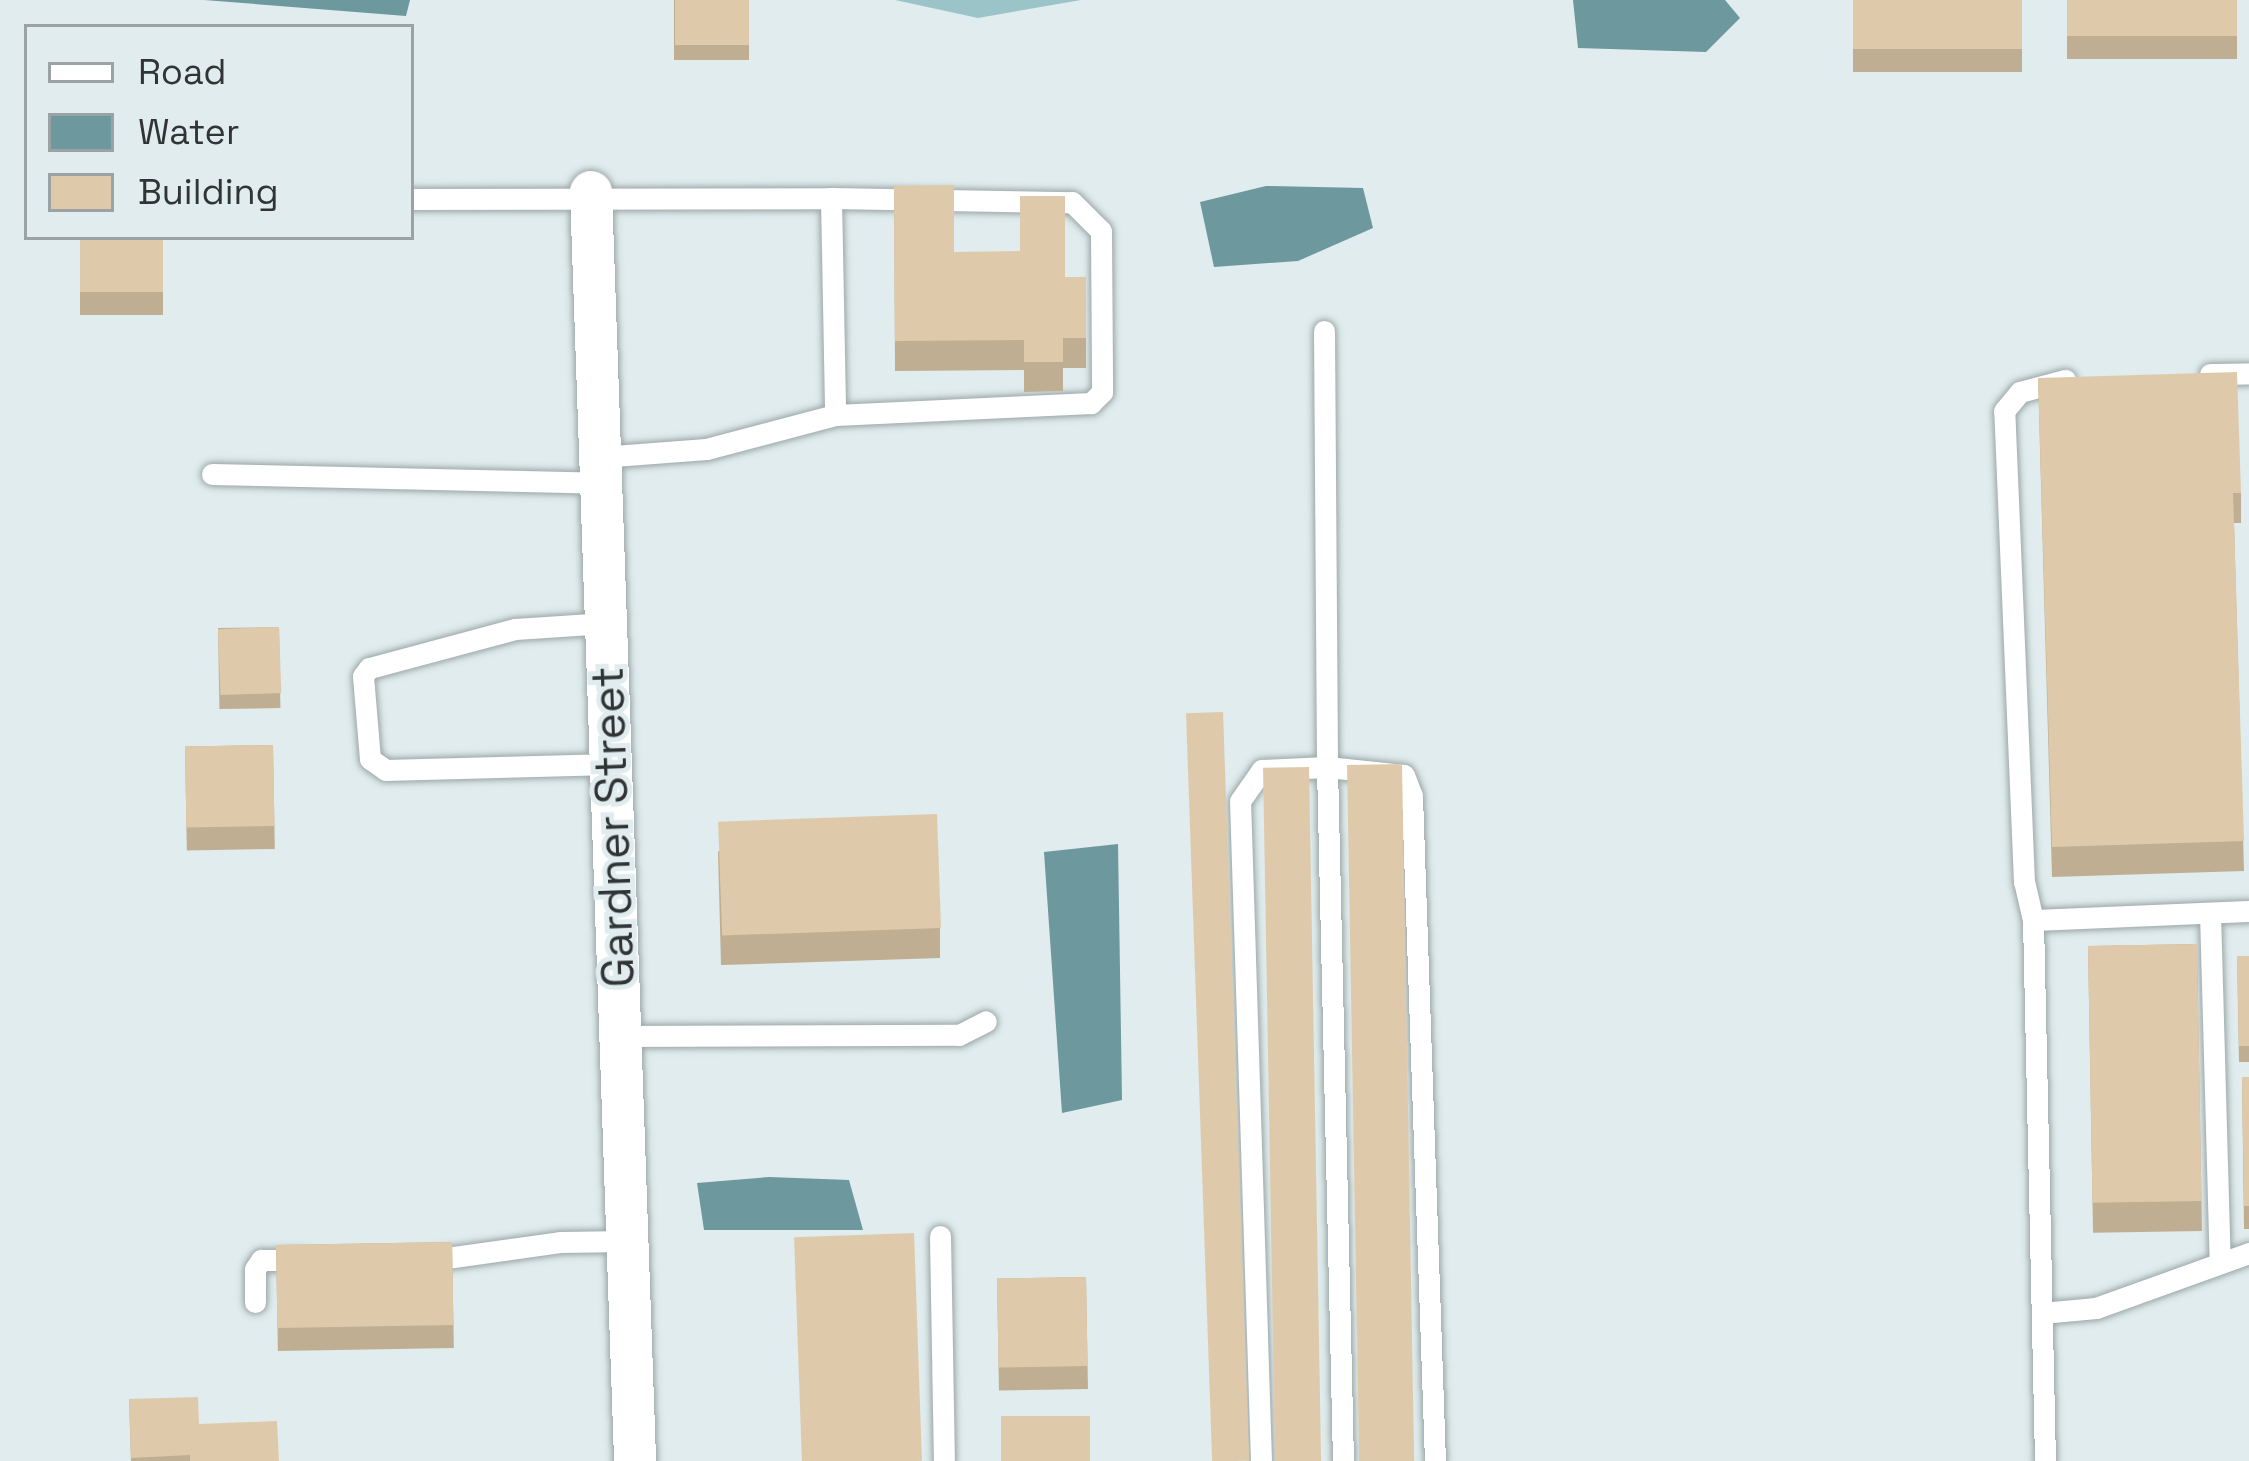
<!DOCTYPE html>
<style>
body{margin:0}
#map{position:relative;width:2249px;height:1461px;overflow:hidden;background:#e0eced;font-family:"Space Grotesk",sans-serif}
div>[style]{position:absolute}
.green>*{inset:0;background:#9bc4c9}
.water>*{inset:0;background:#6c989e}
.roads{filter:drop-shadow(0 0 3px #9ca7a8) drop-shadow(0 0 3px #9ca7a8)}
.service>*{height:21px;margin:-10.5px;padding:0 10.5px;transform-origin:10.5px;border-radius:10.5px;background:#fff}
.minor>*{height:42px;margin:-21px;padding:0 21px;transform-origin:21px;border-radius:21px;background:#fff}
.wall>*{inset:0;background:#bfae92;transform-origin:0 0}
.building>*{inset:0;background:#decaaa;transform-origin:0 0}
span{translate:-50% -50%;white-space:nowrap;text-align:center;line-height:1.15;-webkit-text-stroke:10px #e0eced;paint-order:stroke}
.street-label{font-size:45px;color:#303435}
.legend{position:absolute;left:24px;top:24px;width:390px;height:216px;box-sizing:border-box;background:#e0eced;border:3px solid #9aa2a3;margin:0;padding:15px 21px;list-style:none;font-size:36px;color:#303435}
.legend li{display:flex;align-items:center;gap:24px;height:60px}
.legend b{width:60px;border:3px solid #9aa2a3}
</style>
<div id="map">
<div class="green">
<i style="clip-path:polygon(895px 0,1081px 0,978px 18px)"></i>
</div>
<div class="water">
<i style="clip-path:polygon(204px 0,410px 0,406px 16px)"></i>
<i style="clip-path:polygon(1573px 0,1725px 0,1740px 18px,1706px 52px,1578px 48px)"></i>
<i style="clip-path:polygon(1266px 186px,1363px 188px,1373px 228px,1298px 261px,1214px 267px,1200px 202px)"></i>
<i style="clip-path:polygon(1118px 844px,1122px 1100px,1062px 1113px,1044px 852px)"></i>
<i style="clip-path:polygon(769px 1177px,849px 1180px,863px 1230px,704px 1230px,697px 1183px)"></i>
</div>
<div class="roads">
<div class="service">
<i style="left:831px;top:198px;width:241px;rotate:1deg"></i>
<i style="left:1072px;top:202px;width:41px;rotate:45deg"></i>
<i style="left:1101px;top:231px;width:161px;rotate:89.6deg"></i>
<i style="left:1102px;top:392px;width:16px;rotate:135deg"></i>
<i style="left:1091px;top:403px;width:256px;rotate:177.3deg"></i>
<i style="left:411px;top:199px;width:420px;rotate:-0.1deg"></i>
<i style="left:831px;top:198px;width:217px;rotate:88.9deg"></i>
<i style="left:835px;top:415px;width:133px;rotate:165.2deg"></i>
<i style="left:706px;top:449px;width:106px;rotate:175.7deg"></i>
<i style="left:1324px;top:331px;width:436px;rotate:89.6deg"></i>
<i style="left:1327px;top:767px;width:77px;rotate:5.9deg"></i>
<i style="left:1404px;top:775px;width:22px;rotate:69deg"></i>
<i style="left:1412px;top:796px;width:665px;rotate:88.02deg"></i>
<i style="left:2210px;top:374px;width:39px;rotate:-1deg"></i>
<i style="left:212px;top:474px;width:389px;rotate:1.3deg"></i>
<i style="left:606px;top:623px;width:91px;rotate:176.2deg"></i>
<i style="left:515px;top:629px;width:151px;rotate:165deg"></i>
<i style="left:369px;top:668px;width:10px;rotate:127deg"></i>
<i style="left:363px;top:676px;width:83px;rotate:85.2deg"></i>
<i style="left:370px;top:759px;width:19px;rotate:35deg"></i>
<i style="left:386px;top:770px;width:224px;rotate:-1.5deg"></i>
<i style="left:2210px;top:913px;width:349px;rotate:88.4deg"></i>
<i style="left:2033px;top:920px;width:39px;rotate:-103deg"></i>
<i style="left:2024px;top:882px;width:471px;rotate:-92.4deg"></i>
<i style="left:2004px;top:411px;width:25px;rotate:-50deg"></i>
<i style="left:2020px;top:392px;width:47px;rotate:-14.9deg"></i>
<i style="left:620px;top:1036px;width:339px;rotate:-0.2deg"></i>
<i style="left:959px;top:1035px;width:30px;rotate:-27deg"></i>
<i style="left:940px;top:1236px;width:225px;rotate:89deg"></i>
<i style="left:425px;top:1261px;width:136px;rotate:-8deg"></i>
<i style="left:560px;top:1242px;width:67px;rotate:-0.9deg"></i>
<i style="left:255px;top:1302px;width:33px;rotate:-90deg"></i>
<i style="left:255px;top:1269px;width:11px;rotate:-56deg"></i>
<i style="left:261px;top:1260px;width:43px"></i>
<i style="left:2042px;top:1313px;width:54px;rotate:-5.3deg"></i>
<i style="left:2096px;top:1308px;width:163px;rotate:-19.8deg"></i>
<i style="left:1261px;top:1461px;width:660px;rotate:-91.82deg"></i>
<i style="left:1240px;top:801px;width:38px;rotate:-55deg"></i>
<i style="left:1262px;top:770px;width:65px;rotate:-2.6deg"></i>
<i style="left:1327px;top:767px;width:694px;rotate:88.68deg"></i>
<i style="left:2045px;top:1461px;width:541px;rotate:-91.27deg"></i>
<i style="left:2033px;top:920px;width:216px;rotate:-2.4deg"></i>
</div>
<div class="minor">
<i style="left:591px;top:192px;width:1270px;rotate:88.01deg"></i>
</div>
</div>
<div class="wall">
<i style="left:674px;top:0;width:75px;height:60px"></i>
<i style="left:1853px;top:0;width:169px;height:72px"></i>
<i style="left:2067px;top:0;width:170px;height:59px"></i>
<i style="clip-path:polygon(894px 186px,954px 252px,1065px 277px,1086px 277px,1086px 368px,1063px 368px,1063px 391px,1024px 392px,1024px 370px,895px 371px)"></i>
<i style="left:80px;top:237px;width:83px;height:78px"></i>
<i style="clip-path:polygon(2038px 378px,2241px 493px,2241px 523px,2234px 523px,2244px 871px,2052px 877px)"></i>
<i style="left:279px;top:627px;width:81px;height:61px;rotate:89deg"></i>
<i style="left:273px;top:745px;width:104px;height:88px;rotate:89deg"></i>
<i style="clip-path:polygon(718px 851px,940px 928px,940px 958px,721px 965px)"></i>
<i style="left:2197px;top:944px;width:287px;height:109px;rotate:89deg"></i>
<i style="clip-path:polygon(2237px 956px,2249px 956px,2249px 1062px,2239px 1062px)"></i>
<i style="clip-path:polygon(2242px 1077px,2249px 1077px,2249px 1229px,2244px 1229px)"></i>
<i style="left:452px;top:1242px;width:106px;height:176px;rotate:89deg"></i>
<i style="left:1086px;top:1277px;width:112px;height:89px;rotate:89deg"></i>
<i style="clip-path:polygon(129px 1399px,279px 1461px,131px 1461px)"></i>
</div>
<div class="building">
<i style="left:675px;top:0;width:74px;height:45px"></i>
<i style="left:1853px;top:0;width:169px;height:49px"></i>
<i style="left:2067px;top:0;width:170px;height:36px"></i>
<i style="clip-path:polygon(954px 185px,954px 252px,1020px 251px,1020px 196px,1065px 196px,1065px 277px,1086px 277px,1086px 338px,1063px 338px,1063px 362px,1024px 362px,1024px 340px,895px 341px,894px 186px)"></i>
<i style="left:80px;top:237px;width:83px;height:55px"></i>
<i style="clip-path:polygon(2237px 372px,2241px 493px,2233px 493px,2244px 841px,2052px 847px,2038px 378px)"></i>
<i style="left:279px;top:627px;width:66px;height:61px;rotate:88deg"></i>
<i style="left:1223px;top:712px;width:749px;height:37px;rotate:88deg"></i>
<i style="left:273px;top:745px;width:81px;height:88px;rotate:89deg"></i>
<i style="left:1402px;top:764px;width:697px;height:55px;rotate:89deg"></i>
<i style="left:1309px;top:767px;width:694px;height:46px;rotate:89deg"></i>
<i style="left:937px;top:814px;width:114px;height:219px;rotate:88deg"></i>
<i style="left:2197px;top:944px;width:257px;height:109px;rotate:89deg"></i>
<i style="clip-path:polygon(2237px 956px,2249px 956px,2249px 1046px,2239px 1046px)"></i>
<i style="clip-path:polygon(2242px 1077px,2249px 1077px,2249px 1206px,2244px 1206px)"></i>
<i style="left:914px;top:1233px;width:228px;height:120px;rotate:88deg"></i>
<i style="left:452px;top:1242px;width:83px;height:176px;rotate:89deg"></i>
<i style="left:1086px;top:1277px;width:89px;height:89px;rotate:89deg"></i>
<i style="clip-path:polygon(198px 1397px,199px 1424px,277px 1421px,279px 1461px,190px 1461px,190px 1455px,131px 1458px,129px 1399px)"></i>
<i style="left:1090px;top:1416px;width:45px;height:89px;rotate:90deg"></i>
</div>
<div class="street-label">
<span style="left:613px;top:827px;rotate:-92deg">Gardner Street</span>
</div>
<ul class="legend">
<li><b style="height:15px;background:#fff"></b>Road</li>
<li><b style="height:33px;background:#6c989e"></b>Water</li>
<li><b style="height:33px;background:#decaaa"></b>Building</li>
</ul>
</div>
